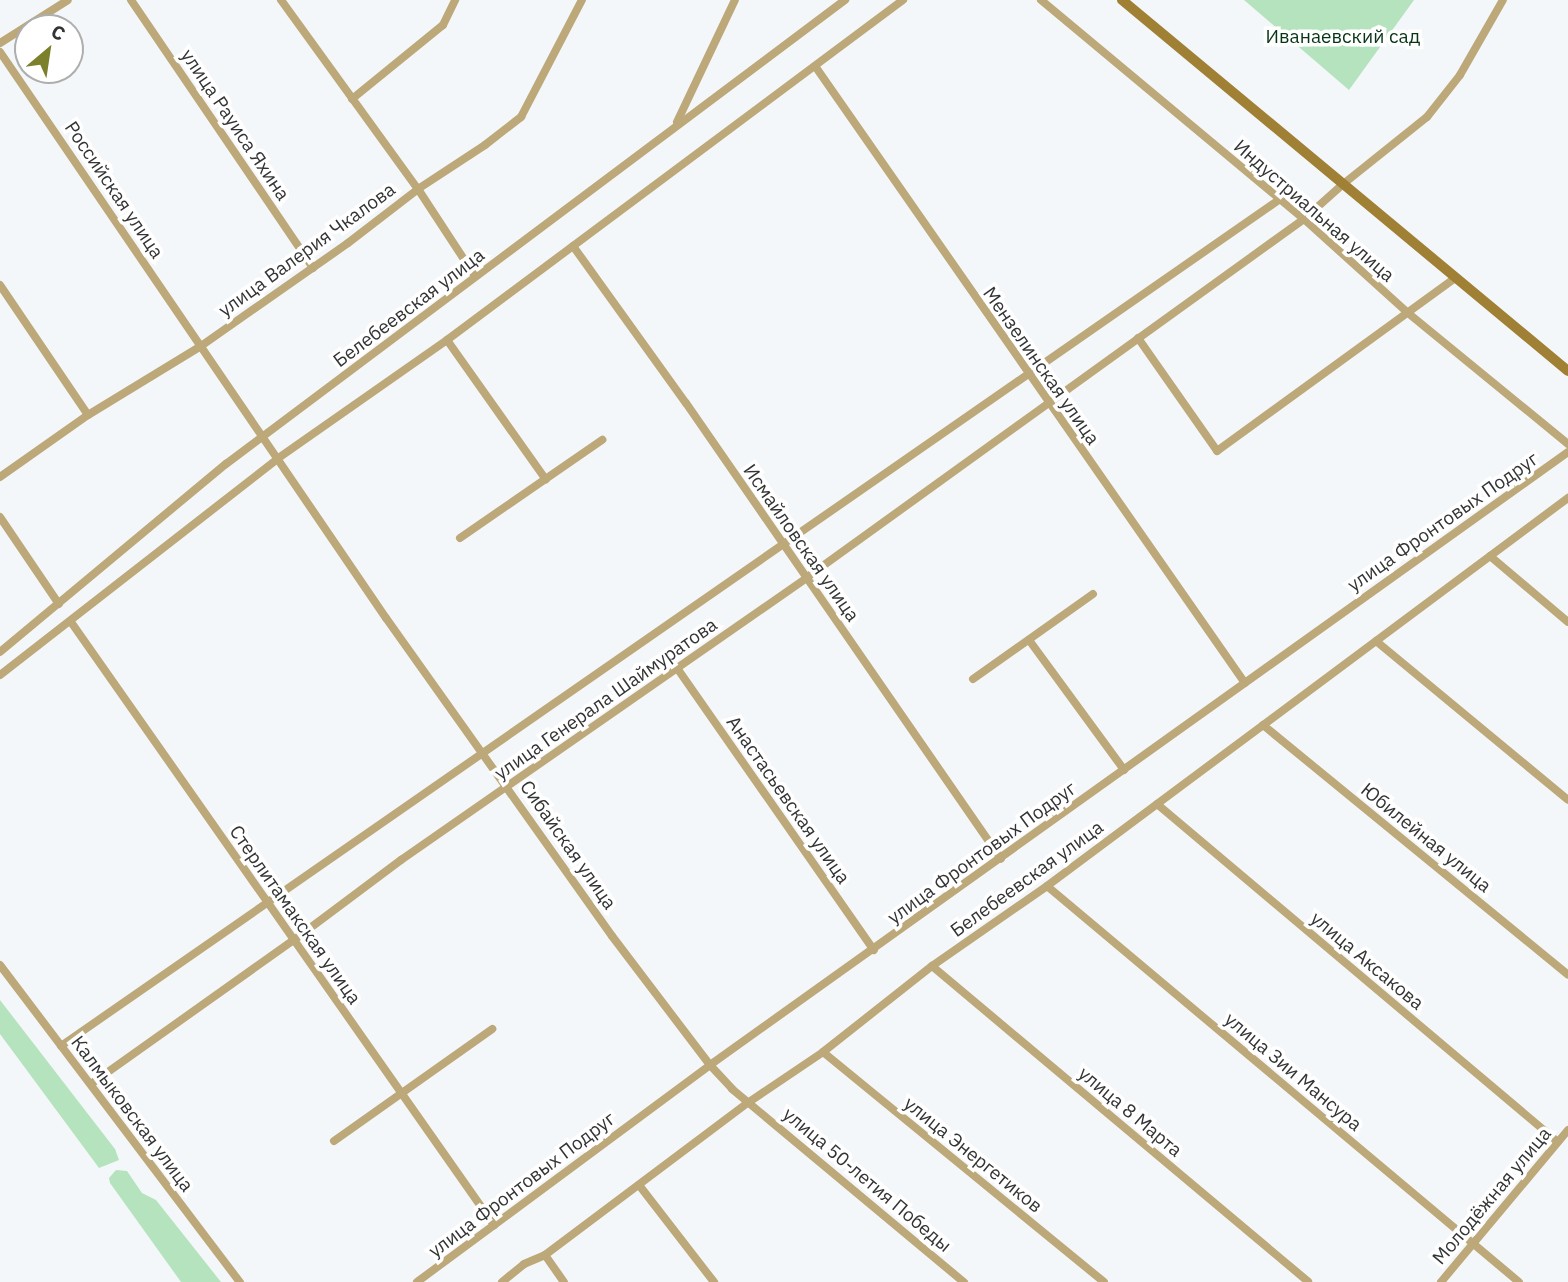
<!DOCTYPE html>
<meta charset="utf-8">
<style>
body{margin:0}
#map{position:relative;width:1568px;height:1282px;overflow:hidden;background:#f4f7fa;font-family:"IBM Plex Sans",sans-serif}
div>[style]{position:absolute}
.green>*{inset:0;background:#b5e3bd}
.street>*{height:8px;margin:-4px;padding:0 4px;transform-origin:4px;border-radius:4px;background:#bda879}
.secondary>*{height:10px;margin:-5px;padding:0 5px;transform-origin:5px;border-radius:5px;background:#a08035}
span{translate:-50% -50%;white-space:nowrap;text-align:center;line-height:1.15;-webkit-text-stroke:7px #fff;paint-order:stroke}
.park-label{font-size:19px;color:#093517}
.street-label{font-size:19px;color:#333435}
.north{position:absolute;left:14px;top:14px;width:70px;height:70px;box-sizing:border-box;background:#fff;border:2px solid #adaeae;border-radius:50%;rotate:29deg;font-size:19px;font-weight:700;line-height:28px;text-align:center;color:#333435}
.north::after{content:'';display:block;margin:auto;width:24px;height:32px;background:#7c802a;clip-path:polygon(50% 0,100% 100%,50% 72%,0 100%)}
</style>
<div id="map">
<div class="green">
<i style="clip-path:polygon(1244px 0,1414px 0,1349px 90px)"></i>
<i style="clip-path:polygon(0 1000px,115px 1149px,119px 1160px,99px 1168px,0 1034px)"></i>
<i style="clip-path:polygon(116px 1170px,127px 1171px,142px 1193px,156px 1200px,221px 1282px,181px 1282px,110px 1183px,109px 1178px)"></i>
</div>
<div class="street">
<i style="left:131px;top:0;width:324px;rotate:55.8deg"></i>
<i style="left:281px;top:0;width:233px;rotate:54.1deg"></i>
<i style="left:418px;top:189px;width:104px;rotate:56.8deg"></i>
<i style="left:1041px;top:0;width:342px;rotate:39.8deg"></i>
<i style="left:1304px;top:219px;width:140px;rotate:42.1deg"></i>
<i style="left:1408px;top:313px;width:207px;rotate:39.3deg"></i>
<i style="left:0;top:43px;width:80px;rotate:-32.3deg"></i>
<i style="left:0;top:52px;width:685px;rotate:55.71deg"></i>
<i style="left:386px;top:618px;width:390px;rotate:54.6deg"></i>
<i style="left:612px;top:936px;width:162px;rotate:52.8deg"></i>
<i style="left:710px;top:1065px;width:33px;rotate:47deg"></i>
<i style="left:732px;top:1089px;width:302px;rotate:39.8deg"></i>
<i style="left:815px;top:66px;width:752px;rotate:55.13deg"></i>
<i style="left:352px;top:99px;width:117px;rotate:-39.1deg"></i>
<i style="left:443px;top:25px;width:28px;rotate:-64deg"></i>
<i style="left:677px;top:122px;width:135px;rotate:-64.6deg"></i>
<i style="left:573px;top:246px;width:193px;rotate:54.3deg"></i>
<i style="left:686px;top:403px;width:554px;rotate:55.36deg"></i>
<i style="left:0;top:285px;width:157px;rotate:55.9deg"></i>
<i style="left:1138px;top:338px;width:138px;rotate:55deg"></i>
<i style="left:1217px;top:451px;width:294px;rotate:-36deg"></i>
<i style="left:447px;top:340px;width:171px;rotate:54.7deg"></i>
<i style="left:0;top:477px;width:108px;rotate:-35.2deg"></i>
<i style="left:88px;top:415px;width:132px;rotate:-31.4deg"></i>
<i style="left:201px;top:346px;width:179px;rotate:-35deg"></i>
<i style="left:348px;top:243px;width:88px;rotate:-37.6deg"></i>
<i style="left:418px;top:189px;width:80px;rotate:-33.3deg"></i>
<i style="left:485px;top:145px;width:46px;rotate:-37.9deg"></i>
<i style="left:521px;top:117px;width:132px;rotate:-62.5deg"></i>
<i style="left:0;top:517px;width:105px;rotate:55.9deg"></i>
<i style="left:460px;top:538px;width:173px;rotate:-34.6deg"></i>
<i style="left:1490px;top:556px;width:102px;rotate:40.2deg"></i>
<i style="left:71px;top:622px;width:737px;rotate:54.95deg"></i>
<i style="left:1029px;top:640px;width:161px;rotate:53.8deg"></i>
<i style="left:1376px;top:641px;width:249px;rotate:39.6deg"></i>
<i style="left:0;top:652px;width:294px;rotate:-39.8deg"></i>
<i style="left:226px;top:464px;width:774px;rotate:-36.86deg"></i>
<i style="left:677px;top:668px;width:344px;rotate:55.1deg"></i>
<i style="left:0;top:675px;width:351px;rotate:-37.9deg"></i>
<i style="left:277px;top:459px;width:208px;rotate:-35deg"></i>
<i style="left:447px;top:340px;width:569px;rotate:-36.71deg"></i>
<i style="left:973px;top:679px;width:147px;rotate:-35.3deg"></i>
<i style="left:1263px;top:725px;width:394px;rotate:39.3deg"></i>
<i style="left:1157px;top:804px;width:524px;rotate:40.13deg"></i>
<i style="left:1047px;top:886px;width:616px;rotate:40deg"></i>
<i style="left:0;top:965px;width:398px;rotate:52.9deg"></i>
<i style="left:932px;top:966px;width:491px;rotate:40deg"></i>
<i style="left:61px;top:1046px;width:1484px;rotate:-34.79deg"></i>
<i style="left:823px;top:1052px;width:363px;rotate:39.3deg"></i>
<i style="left:91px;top:1084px;width:249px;rotate:-35.4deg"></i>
<i style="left:294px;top:940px;width:134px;rotate:-36.8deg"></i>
<i style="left:401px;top:860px;width:494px;rotate:-34.8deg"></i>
<i style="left:806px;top:578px;width:614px;rotate:-35.79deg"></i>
<i style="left:1304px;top:219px;width:51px;rotate:-41.8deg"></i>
<i style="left:1342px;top:185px;width:109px;rotate:-38.7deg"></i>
<i style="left:1427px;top:117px;width:53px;rotate:-51.8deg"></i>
<i style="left:1460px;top:75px;width:86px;rotate:-60.2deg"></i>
<i style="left:334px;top:1141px;width:194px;rotate:-35.3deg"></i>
<i style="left:639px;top:1185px;width:123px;rotate:52.3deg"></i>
<i style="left:545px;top:1255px;width:33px;rotate:55deg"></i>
<i style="left:417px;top:1282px;width:365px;rotate:-36.5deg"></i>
<i style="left:710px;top:1065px;width:1054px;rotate:-35.54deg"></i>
<i style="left:502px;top:1282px;width:28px;rotate:-39deg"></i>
<i style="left:524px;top:1264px;width:23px;rotate:-23deg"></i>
<i style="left:545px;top:1255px;width:255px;rotate:-36.9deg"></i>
<i style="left:749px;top:1102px;width:89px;rotate:-34deg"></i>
<i style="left:823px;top:1052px;width:139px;rotate:-38.3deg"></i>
<i style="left:932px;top:966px;width:140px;rotate:-34.8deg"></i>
<i style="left:1047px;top:886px;width:650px;rotate:-36.68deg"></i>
<i style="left:1441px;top:1282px;width:198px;rotate:-50.1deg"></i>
</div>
<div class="secondary">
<i style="left:1122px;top:0;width:580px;rotate:39.75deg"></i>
</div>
<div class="park-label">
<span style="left:1343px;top:37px">Иванаевский сад</span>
</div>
<div class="street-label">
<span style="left:235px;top:125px;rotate:56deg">улица Рауиса Яхина</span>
<span style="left:114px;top:190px;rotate:56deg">Российская улица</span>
<span style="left:1314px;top:211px;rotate:41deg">Индустриальная улица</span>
<span style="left:307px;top:250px;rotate:-36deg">улица Валерия Чкалова</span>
<span style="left:409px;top:308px;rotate:-37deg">Белебеевская улица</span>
<span style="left:1041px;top:366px;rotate:55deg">Мензелинская улица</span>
<span style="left:1443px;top:522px;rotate:-35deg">улица Фронтовых Подруг</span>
<span style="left:801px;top:543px;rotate:55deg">Исмайловская улица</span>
<span style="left:606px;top:699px;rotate:-35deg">улица Генерала Шаймуратова</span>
<span style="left:788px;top:800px;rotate:55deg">Анастасьевская улица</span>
<span style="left:1426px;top:838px;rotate:39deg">Юбилейная улица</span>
<span style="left:568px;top:845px;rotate:55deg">Сибайская улица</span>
<span style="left:982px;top:853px;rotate:-36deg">улица Фронтовых Подруг</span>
<span style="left:1027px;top:879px;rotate:-36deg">Белебеевская улица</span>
<span style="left:295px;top:915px;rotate:55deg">Стерлитамакская улица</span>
<span style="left:1367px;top:961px;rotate:40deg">улица Аксакова</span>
<span style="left:1293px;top:1072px;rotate:40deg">улица Зии Мансура</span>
<span style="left:1130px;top:1112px;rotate:40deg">улица 8 Марта</span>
<span style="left:132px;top:1114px;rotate:53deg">Калмыковская улица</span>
<span style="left:973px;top:1155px;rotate:39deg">улица Энергетиков</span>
<span style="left:867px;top:1180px;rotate:40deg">улица 50-летия Победы</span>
<span style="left:522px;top:1185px;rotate:-37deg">улица Фронтовых Подруг</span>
<span style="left:1492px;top:1196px;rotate:-50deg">Молодёжная улица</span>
</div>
<div class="north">С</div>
</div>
